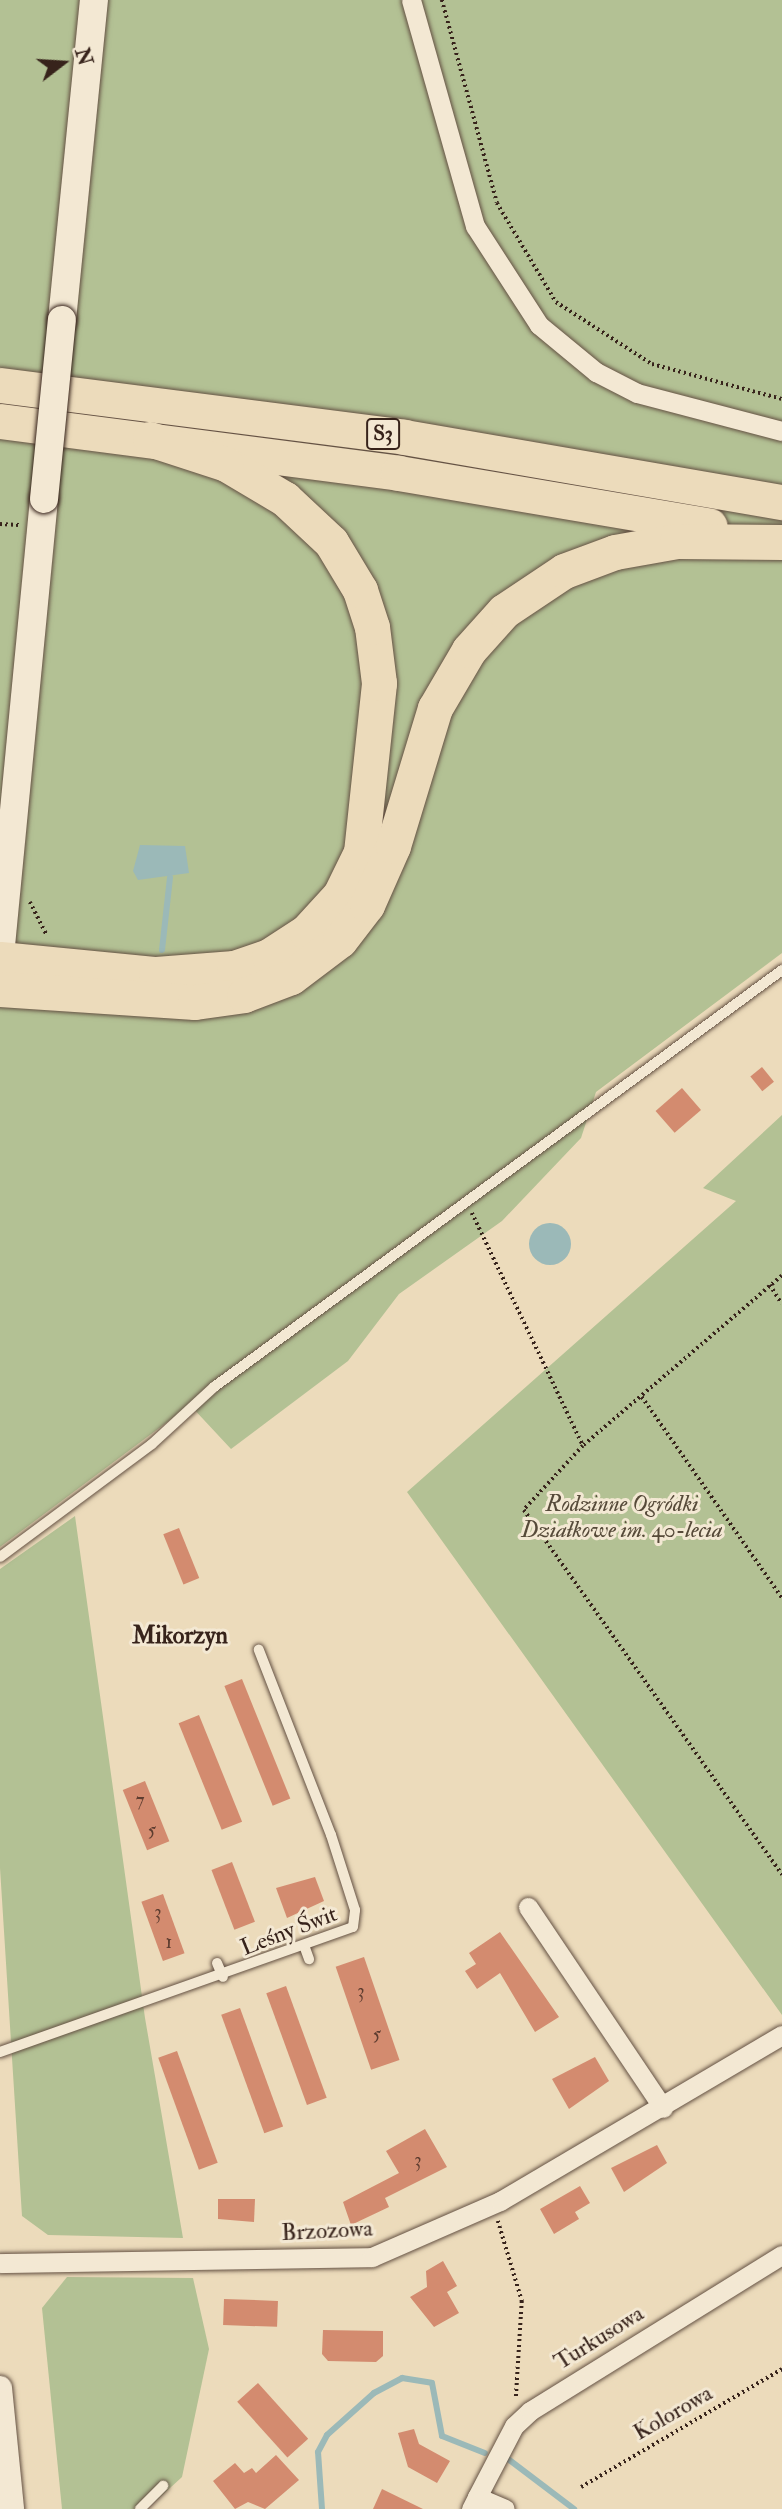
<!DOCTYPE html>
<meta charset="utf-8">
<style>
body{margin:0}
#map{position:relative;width:782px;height:2509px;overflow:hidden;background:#ecdbbb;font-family:"IM FELL Double Pica",serif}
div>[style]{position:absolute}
.green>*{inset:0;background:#b3c194}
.water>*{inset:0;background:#9bb9b8}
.round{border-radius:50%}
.stream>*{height:6px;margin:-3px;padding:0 3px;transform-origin:3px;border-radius:3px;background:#9bb9b8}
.building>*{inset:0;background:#d38b6f;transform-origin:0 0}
.path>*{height:3.5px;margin-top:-1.75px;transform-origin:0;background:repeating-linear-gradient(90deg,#37231b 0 2px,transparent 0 5.5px)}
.roads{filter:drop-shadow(0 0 2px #645143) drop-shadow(0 0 2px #645143)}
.service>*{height:10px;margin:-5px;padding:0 5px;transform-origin:5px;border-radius:5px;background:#f3e8d3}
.minor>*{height:19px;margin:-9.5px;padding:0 9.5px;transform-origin:9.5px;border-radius:9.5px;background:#f3e8d3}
.tertiary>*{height:24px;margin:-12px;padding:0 12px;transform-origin:12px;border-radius:12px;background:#f3e8d3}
.secondary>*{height:28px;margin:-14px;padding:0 14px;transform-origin:14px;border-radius:14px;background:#f3e8d3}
.motorway>*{height:35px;margin:-17.5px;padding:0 17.5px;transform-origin:17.5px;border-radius:17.5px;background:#ecdbbb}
.bridges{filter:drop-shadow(0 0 2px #37231b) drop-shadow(0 0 2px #37231b)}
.secondary-bridge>*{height:28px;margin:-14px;padding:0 14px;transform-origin:14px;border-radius:14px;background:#f3e8d3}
span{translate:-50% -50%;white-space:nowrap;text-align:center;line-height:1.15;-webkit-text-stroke:6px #f3e8d3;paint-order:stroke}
.number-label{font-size:19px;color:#5e3d30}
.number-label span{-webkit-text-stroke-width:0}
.shield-label span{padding:2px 5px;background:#f3e8d3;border:2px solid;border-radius:5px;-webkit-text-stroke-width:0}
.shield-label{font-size:21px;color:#37231b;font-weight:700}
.park-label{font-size:23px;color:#564a39;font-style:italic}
.street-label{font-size:23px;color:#37231b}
.neighbourhood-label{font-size:24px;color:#37231b;font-weight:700}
.north{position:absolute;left:28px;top:28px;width:70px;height:70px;-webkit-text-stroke:5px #f3e8d3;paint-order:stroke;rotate:73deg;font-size:19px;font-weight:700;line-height:28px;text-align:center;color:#37231b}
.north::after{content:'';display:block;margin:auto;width:24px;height:32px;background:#37231b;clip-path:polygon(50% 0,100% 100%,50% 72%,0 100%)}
</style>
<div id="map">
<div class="green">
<i style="clip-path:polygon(0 0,782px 0,782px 953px,596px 1092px,581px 1138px,502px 1221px,399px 1294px,348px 1361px,231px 1449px,190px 1405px,0 1547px)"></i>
<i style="clip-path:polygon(782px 1115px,782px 2015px,407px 1492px,736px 1201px,703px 1188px)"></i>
<i style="clip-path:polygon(75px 1516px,145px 2018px,183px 2238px,48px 2235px,22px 2216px,0 1868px,0 1569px)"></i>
<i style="clip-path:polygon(67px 2277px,193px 2278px,209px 2349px,182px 2477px,147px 2509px,62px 2509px,42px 2308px)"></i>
</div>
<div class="water">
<i style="clip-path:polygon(140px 845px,185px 846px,189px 873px,138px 880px,133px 871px)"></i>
<i class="round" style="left:529px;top:1223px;width:42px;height:42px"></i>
</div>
<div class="stream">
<i style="left:162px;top:950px;width:73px;rotate:-83.7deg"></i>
<i style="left:508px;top:2459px;width:83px;rotate:37.1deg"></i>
<i style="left:322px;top:2509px;width:57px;rotate:-94deg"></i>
<i style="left:318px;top:2452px;width:19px;rotate:-62deg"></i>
<i style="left:327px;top:2435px;width:63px;rotate:-41.8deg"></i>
<i style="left:374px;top:2393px;width:32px;rotate:-28deg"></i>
<i style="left:402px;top:2378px;width:30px;rotate:9deg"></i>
<i style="left:432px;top:2383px;width:54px;rotate:79.3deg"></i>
<i style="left:442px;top:2436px;width:46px;rotate:21.6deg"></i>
</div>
<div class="building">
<i style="left:762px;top:1067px;width:19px;height:15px;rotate:51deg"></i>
<i style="left:682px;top:1088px;width:29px;height:35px;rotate:49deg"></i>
<i style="left:179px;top:1528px;width:54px;height:17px;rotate:68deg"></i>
<i style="left:242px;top:1679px;width:129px;height:19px;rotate:68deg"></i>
<i style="left:199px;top:1715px;width:115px;height:22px;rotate:68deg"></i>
<i style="left:145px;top:1781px;width:65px;height:24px;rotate:68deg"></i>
<i style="left:232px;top:1862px;width:64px;height:22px;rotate:69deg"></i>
<i style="clip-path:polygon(315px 1877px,324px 1901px,287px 1918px,276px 1888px)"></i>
<i style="left:163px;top:1894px;width:63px;height:23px;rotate:70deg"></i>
<i style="clip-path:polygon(500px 1932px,559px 2017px,535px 2032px,500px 1973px,477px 1989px,465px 1971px,476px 1964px,469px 1953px)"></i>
<i style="left:364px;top:1957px;width:109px;height:30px;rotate:71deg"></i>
<i style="left:286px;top:1986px;width:119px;height:21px;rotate:70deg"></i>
<i style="left:240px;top:2008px;width:126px;height:20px;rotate:70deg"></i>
<i style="left:177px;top:2051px;width:119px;height:20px;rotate:70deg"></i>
<i style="clip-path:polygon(595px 2057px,609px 2081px,569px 2109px,552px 2079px)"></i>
<i style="clip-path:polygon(425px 2129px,447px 2167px,385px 2198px,389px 2207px,351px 2225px,343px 2202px,399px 2173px,386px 2151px)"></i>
<i style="clip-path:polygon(657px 2145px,667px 2163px,624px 2192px,611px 2168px)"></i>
<i style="clip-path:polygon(580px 2186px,590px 2203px,575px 2212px,579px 2219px,554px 2234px,540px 2209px)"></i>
<i style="clip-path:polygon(218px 2199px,255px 2199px,254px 2222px,218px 2219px)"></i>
<i style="clip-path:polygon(443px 2261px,457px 2286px,447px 2292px,459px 2313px,434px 2327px,410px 2297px,427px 2287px,426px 2271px)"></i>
<i style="left:224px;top:2299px;width:54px;height:26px;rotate:2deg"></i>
<i style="clip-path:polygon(323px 2330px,383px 2331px,383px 2356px,376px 2362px,328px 2361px,322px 2354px)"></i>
<i style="left:258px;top:2383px;width:75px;height:28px;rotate:48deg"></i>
<i style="clip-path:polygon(414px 2429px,419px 2444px,450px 2461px,437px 2483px,408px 2467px,398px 2433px)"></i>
<i style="clip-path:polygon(276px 2455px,299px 2480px,265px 2509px,248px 2502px,235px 2509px,213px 2481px,235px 2463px,244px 2473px,252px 2468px,256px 2473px)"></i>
<i style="clip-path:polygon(382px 2489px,423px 2509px,373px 2509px)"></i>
</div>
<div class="path">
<i style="left:442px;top:0;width:210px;rotate:74.8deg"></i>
<i style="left:497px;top:203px;width:115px;rotate:59.2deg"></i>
<i style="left:556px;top:302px;width:114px;rotate:32.9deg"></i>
<i style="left:652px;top:364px;width:135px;rotate:15.1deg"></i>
<i style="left:0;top:524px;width:19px;rotate:3deg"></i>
<i style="left:30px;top:902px;width:38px;rotate:63deg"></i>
<i style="left:472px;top:1213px;width:258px;rotate:64.5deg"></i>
<i style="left:782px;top:1276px;width:262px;rotate:139.5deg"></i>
<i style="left:583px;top:1446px;width:87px;rotate:132.7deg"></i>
<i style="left:524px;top:1510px;width:447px;rotate:54.7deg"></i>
<i style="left:770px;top:1285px;width:22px;rotate:58deg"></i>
<i style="left:642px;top:1397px;width:245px;rotate:55.1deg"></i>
<i style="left:498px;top:2221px;width:84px;rotate:73.3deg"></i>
<i style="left:522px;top:2301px;width:97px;rotate:93.5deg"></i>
<i style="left:581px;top:2487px;width:233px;rotate:-30.4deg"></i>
</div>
<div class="roads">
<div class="service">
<i style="left:0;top:1557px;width:189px;rotate:-36.6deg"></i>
<i style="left:152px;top:1444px;width:84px;rotate:-42.6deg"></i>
<i style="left:214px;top:1387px;width:705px;rotate:-36.28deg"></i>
<i style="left:305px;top:1948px;width:12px;rotate:70deg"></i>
<i style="left:217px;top:1963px;width:15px;rotate:67deg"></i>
<i style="left:0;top:2052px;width:374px;rotate:-19.5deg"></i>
<i style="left:353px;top:1927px;width:17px;rotate:-83deg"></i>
<i style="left:355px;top:1910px;width:79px;rotate:-107.7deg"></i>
<i style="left:331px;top:1835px;width:199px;rotate:-111.3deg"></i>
<i style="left:140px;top:2509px;width:33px;rotate:-45deg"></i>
</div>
<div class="minor">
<i style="left:411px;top:0;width:235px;rotate:74.2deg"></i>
<i style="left:475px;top:226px;width:118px;rotate:57.1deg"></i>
<i style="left:539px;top:325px;width:74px;rotate:39.5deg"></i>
<i style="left:596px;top:372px;width:46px;rotate:27.1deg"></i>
<i style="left:637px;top:393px;width:150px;rotate:14.7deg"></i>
<i style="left:528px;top:1907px;width:242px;rotate:56.1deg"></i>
<i style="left:0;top:2263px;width:372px;rotate:-0.9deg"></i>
<i style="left:372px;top:2257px;width:140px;rotate:-23.6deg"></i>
<i style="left:500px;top:2201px;width:327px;rotate:-30.5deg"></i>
<i style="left:477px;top:2497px;width:80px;rotate:-62.5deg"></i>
<i style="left:514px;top:2426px;width:22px;rotate:-43deg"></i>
<i style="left:530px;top:2411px;width:296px;rotate:-31.8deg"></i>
<i style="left:471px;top:2509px;width:13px;rotate:-63deg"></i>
<i style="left:477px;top:2497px;width:30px;rotate:23deg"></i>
</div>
<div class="tertiary">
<i style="left:0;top:2388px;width:122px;rotate:84.3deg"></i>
</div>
<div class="secondary">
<i style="left:62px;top:320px;width:322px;rotate:-84.3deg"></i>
<i style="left:0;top:956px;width:459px;rotate:-84.5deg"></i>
</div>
<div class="motorway">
<i style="left:0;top:385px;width:407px;rotate:7.3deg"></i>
<i style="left:404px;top:437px;width:384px;rotate:9.8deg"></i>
<i style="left:0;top:421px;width:401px;rotate:7.4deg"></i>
<i style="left:398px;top:473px;width:316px;rotate:9.6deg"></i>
<i style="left:0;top:959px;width:157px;rotate:5.5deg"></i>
<i style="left:156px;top:974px;width:78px;rotate:-4.4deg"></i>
<i style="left:234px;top:968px;width:37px;rotate:-19deg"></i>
<i style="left:269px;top:956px;width:44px;rotate:-33deg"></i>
<i style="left:306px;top:932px;width:50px;rotate:-47.4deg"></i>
<i style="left:340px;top:895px;width:48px;rotate:-64deg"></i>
<i style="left:361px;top:852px;width:170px;rotate:-83.9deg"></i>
<i style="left:379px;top:683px;width:56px;rotate:-97.1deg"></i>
<i style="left:372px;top:627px;width:39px;rotate:-108deg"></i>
<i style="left:360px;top:590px;width:56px;rotate:-121.1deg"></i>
<i style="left:331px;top:542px;width:63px;rotate:-136.9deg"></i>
<i style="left:285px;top:499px;width:69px;rotate:-149.3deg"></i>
<i style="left:226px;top:464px;width:80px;rotate:-161.8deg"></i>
<i style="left:0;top:989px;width:195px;rotate:3.8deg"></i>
<i style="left:195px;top:1002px;width:49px;rotate:-8.1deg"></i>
<i style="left:244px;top:995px;width:50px;rotate:-21deg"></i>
<i style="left:291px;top:977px;width:61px;rotate:-37.1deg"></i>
<i style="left:340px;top:940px;width:44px;rotate:-52.4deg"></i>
<i style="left:367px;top:905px;width:64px;rotate:-66.2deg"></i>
<i style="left:393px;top:846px;width:144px;rotate:-73.1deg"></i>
<i style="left:435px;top:708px;width:67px;rotate:-59.6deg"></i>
<i style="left:469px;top:650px;width:52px;rotate:-48.1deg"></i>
<i style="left:504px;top:611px;width:72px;rotate:-33.7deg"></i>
<i style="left:564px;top:571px;width:54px;rotate:-20.4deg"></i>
<i style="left:615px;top:552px;width:63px;rotate:-10.1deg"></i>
<i style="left:677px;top:541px;width:105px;rotate:0.5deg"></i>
</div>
</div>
<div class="bridges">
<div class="secondary-bridge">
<i style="left:44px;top:499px;width:180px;rotate:-84.3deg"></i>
</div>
</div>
<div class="number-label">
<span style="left:140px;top:1801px">7</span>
<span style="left:152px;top:1831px">5</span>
<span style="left:158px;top:1913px">3</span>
<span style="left:169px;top:1943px">1</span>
<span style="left:361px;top:1992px">3</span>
<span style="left:377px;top:2035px">5</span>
<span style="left:418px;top:2161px">3</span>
</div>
<div class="shield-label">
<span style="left:383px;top:434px">S3</span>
</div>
<div class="park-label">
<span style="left:622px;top:1517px">Rodzinne Ogródki<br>Działkowe im. 40-lecia</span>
</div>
<div class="street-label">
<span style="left:289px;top:1931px;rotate:-21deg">Leśny Świt</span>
<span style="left:327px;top:2231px;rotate:-3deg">Brzozowa</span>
<span style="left:599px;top:2338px;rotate:-32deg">Turkusowa</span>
<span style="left:673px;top:2413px;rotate:-30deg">Kolorowa</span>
</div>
<div class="neighbourhood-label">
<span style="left:180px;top:1636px">Mikorzyn</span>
</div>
<div class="north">N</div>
</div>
